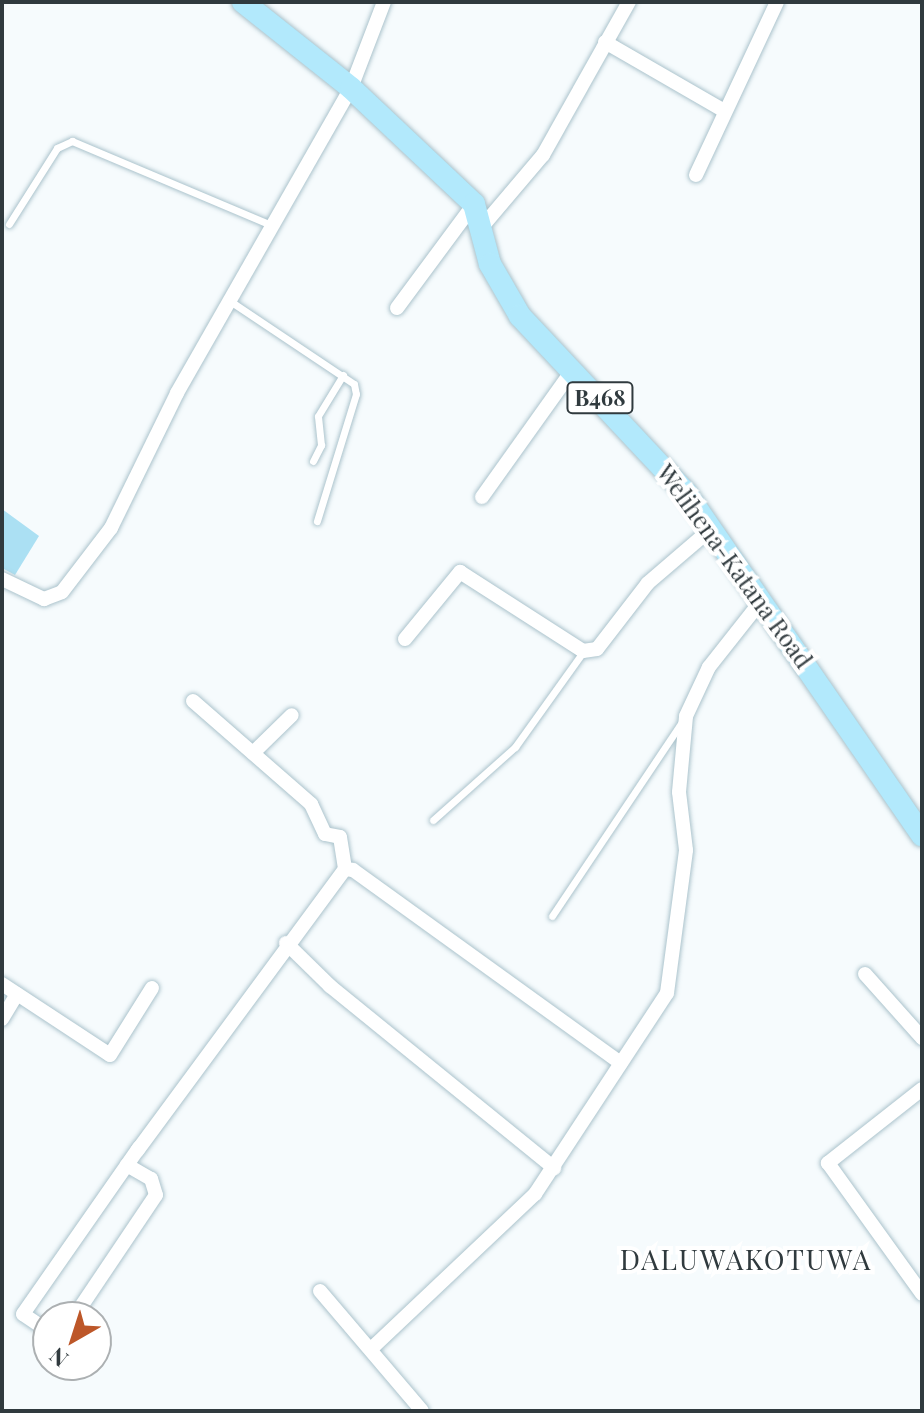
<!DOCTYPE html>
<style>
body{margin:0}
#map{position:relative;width:924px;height:1413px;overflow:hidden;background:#f6fbfd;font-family:"Playfair Display",serif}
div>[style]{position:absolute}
.green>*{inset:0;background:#abe0f3}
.roads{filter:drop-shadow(0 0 2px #abc3cc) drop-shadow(0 0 2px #abc3cc)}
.service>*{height:7px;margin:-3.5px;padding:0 3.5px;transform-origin:3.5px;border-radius:3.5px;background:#fff}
.minor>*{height:14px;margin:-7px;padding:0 7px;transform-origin:7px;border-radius:7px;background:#fff}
.primary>*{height:22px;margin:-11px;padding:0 11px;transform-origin:11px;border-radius:11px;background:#b2e9fc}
span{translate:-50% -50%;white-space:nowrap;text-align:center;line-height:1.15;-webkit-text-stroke:8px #fff;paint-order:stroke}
.shield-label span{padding:2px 6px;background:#fff;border:2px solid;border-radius:6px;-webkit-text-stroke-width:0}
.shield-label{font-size:22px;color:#303a3e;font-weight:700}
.street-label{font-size:24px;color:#303a3e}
.quarter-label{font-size:28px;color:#303a3e;letter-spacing:2px}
.frame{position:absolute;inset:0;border:4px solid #303a3e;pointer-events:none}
.north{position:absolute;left:32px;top:1301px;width:80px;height:80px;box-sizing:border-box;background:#fff;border:2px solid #acb0b2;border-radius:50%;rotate:219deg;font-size:22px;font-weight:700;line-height:32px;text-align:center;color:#303a3e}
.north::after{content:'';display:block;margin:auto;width:28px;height:36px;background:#bd5729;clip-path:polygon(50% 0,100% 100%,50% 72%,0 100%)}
</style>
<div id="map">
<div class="green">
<i style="clip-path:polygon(2px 509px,39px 536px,15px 575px,2px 568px)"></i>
</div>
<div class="roads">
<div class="service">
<i style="left:9px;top:224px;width:90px;rotate:-57.7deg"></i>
<i style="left:57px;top:148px;width:17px;rotate:-25deg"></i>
<i style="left:72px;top:141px;width:218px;rotate:22.9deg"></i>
<i style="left:230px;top:301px;width:149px;rotate:33.8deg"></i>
<i style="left:354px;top:384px;width:10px;rotate:79deg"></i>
<i style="left:356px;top:394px;width:133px;rotate:107.1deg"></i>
<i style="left:313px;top:461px;width:18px;rotate:-63deg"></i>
<i style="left:321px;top:445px;width:29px;rotate:-96deg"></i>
<i style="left:318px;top:416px;width:48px;rotate:-58.6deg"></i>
<i style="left:433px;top:820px;width:110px;rotate:-41.7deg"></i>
<i style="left:515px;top:747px;width:117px;rotate:-54.4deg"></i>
<i style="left:552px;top:916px;width:234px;rotate:-56.2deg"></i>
</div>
<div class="minor">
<i style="left:605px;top:42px;width:136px;rotate:30deg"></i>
<i style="left:696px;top:175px;width:191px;rotate:-64.9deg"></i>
<i style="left:481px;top:228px;width:96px;rotate:-49.7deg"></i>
<i style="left:543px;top:155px;width:176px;rotate:-60.7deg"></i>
<i style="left:397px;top:308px;width:129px;rotate:-53.5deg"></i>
<i style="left:482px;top:497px;width:155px;rotate:-54.5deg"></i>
<i style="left:2px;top:579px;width:47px;rotate:25.5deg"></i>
<i style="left:44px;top:599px;width:19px;rotate:-21deg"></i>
<i style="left:62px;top:592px;width:81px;rotate:-52.6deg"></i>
<i style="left:111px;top:528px;width:150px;rotate:-63.9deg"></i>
<i style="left:177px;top:393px;width:351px;rotate:-60.3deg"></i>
<i style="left:351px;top:88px;width:92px;rotate:-69deg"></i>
<i style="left:405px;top:639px;width:87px;rotate:-50.6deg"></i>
<i style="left:460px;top:572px;width:146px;rotate:32.7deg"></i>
<i style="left:583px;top:651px;width:14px;rotate:-8deg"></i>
<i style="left:597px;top:649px;width:83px;rotate:-52.3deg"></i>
<i style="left:648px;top:583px;width:83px;rotate:-40.6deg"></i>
<i style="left:193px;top:701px;width:157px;rotate:41.1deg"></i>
<i style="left:311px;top:804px;width:33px;rotate:65deg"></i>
<i style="left:325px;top:834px;width:15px;rotate:11deg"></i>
<i style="left:340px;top:837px;width:32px;rotate:81deg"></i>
<i style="left:253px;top:753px;width:54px;rotate:-44.3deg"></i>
<i style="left:286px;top:943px;width:62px;rotate:44.3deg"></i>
<i style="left:330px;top:986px;width:289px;rotate:39.1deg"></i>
<i style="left:865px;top:974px;width:86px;rotate:48.3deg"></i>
<i style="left:2px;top:984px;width:129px;rotate:33.3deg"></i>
<i style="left:110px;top:1055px;width:79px;rotate:-57.9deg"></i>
<i style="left:2px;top:1019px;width:29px;rotate:-59deg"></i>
<i style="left:922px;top:1089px;width:120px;rotate:141.8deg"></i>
<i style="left:828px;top:1163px;width:161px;rotate:54.3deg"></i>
<i style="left:137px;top:1151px;width:350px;rotate:-53.6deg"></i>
<i style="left:345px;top:869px;width:8px;rotate:7deg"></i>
<i style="left:353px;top:870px;width:330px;rotate:35.8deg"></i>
<i style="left:320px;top:1291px;width:157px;rotate:49.6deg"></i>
<i style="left:74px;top:1317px;width:147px;rotate:-56.1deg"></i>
<i style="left:156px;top:1195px;width:17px;rotate:-107deg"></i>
<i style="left:151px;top:1179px;width:28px;rotate:-150deg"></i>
<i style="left:48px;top:1331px;width:30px;rotate:-146deg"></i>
<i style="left:23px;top:1314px;width:203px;rotate:-55.1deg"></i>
<i style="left:371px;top:1349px;width:226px;rotate:-43.4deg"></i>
<i style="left:535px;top:1194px;width:240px;rotate:-56.7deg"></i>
<i style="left:667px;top:993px;width:144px;rotate:-82.4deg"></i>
<i style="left:686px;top:850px;width:58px;rotate:-96.9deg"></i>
<i style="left:679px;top:792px;width:76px;rotate:-84.7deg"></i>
<i style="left:686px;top:716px;width:54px;rotate:-64.9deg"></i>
<i style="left:709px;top:667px;width:85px;rotate:-51.7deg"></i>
</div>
<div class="primary">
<i style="left:243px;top:2px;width:138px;rotate:38.5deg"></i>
<i style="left:351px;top:88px;width:169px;rotate:43.3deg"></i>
<i style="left:474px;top:204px;width:62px;rotate:75.1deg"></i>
<i style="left:490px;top:264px;width:60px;rotate:60deg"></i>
<i style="left:520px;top:316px;width:243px;rotate:46.8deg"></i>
<i style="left:686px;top:493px;width:416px;rotate:55.4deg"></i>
</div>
</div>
<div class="shield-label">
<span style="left:600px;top:398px">B468</span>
</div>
<div class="street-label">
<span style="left:735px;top:566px;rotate:54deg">Welihena-Katana Road</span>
</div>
<div class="quarter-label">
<span style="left:746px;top:1259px">DALUWAKOTUWA</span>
</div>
<div class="frame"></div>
<div class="north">N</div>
</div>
